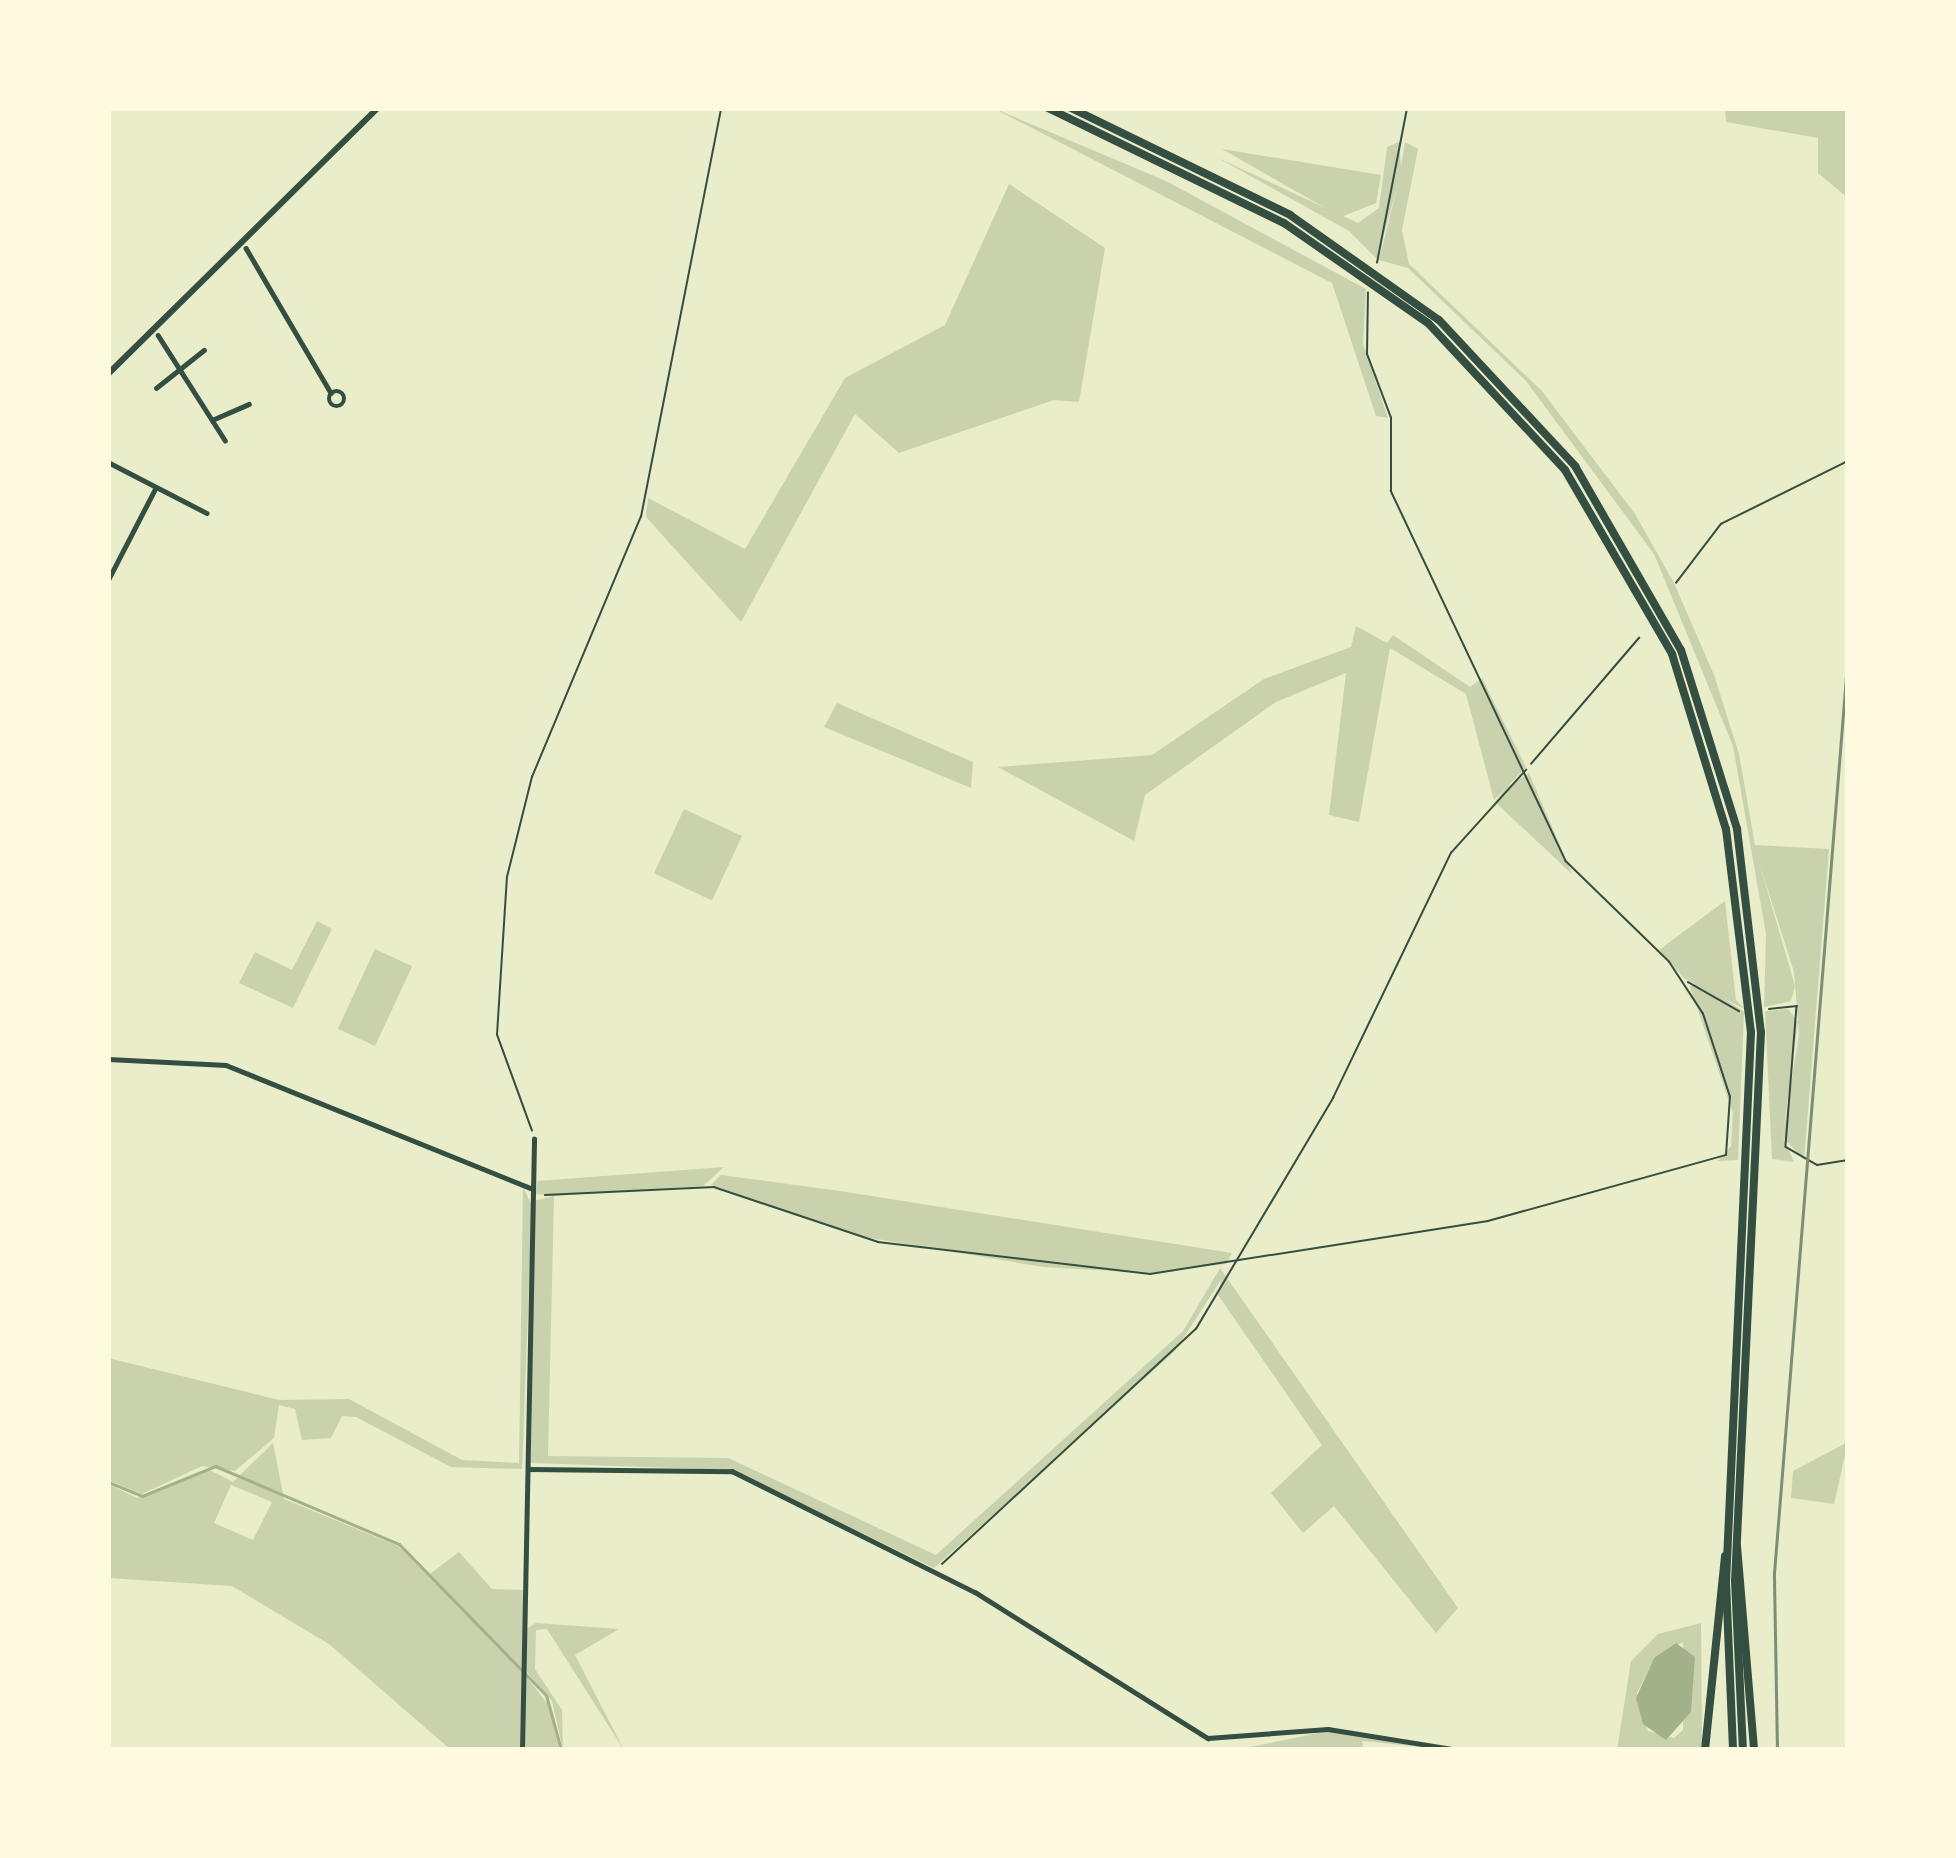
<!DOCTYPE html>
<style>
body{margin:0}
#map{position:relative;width:1956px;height:1858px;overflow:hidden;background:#e9edc9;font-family:Montserrat,sans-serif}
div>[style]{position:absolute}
.green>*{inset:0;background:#cad2ad;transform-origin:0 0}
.water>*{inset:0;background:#a3b18a}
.stream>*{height:3px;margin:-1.5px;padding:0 1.5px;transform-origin:1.5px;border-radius:1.5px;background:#a3b18a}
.path>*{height:1.5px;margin:-0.75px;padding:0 0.75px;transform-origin:0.75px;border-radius:0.75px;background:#344e41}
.minor>*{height:4.5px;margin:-2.25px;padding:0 2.25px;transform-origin:2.25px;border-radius:2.25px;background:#344e41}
.minor>.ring{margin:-2.25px;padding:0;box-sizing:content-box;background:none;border:4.5px solid #344e41;border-radius:50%}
.secondary>*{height:6px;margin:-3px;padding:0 3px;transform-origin:3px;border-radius:3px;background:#344e41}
.trunk>*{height:8px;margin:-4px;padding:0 4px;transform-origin:4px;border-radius:4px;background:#344e41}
.tram>*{height:3px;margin:-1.5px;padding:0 1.5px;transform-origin:1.5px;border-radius:1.5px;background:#7c8e77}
span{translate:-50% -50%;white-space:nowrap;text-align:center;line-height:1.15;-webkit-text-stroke:9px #fefae0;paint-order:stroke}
.frame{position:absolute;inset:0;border:111px solid #fefae0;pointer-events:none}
</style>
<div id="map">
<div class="green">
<i style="clip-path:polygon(993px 108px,1166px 181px,1366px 289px,1363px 343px,1388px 418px,1376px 416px,1332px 283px)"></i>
<i style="clip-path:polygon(1725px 108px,1848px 108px,1848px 198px,1818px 173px,1818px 138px,1726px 122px)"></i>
<i style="clip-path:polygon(1399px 142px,1401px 166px,1405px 142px,1418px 149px,1402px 230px,1409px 264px,1542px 391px,1635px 514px,1674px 583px,1714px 675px,1739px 754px,1755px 845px,1829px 849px,1804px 1160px,1783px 1137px,1794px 1162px,1772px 1159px,1765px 1011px,1788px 1009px,1798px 1022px,1783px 1134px,1799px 1034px,1794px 972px,1760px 865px,1795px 986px,1791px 1001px,1764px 1007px,1766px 934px,1733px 746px,1654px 554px,1526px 381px,1408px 268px,1379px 260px,1398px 184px,1377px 259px,1349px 231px,1218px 158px,1358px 223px,1379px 208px,1387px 147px)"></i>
<i style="clip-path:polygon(1222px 149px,1381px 175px,1376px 203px,1341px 217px)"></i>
<i style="clip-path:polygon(1009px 184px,1105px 248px,1079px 402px,1054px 400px,899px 453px,855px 414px,741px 622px,646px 517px,648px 498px,745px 549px,845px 378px,945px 325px)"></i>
<i style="clip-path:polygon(1356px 626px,1387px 643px,1393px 635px,1470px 687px,1482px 678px,1526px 767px,1507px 787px,1529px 773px,1572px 874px,1495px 802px,1505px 789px,1494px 800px,1466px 694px,1390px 648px,1359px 822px,1329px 815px,1346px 673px,1276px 702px,1145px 795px,1134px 841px,998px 767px,1152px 755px,1264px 679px,1351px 647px)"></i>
<i style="clip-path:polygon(837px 703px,973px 762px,971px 788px,824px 727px)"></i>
<i style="left:684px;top:809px;width:64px;height:71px;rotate:25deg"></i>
<i style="clip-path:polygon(1725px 901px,1736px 1000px,1745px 1009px,1685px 979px,1659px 950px)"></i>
<i style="clip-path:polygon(317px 921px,332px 929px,293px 1008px,239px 983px,255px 952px,292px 970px)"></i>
<i style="left:375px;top:949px;width:41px;height:88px;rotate:25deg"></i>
<i style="clip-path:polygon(1700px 982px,1744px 1012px,1738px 1160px,1718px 1161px,1731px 1146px,1733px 1113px,1690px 987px)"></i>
<i style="clip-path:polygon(724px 1167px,703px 1186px,554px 1196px,548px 1456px,728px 1458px,936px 1555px,1183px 1331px,1220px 1268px,1458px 1608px,1436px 1633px,1334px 1506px,1303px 1533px,1271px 1493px,1322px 1445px,1218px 1295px,1221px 1280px,1175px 1351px,934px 1568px,732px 1470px,531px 1463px,534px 1201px,553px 1196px,536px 1194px,537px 1181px)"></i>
<i style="clip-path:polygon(721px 1175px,840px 1191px,1232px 1253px,1226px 1264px,1150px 1273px,1043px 1267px,859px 1236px,711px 1185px)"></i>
<i style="clip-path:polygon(523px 1187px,532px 1206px,522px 1469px,451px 1467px,356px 1417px,342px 1416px,331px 1438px,302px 1440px,295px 1409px,279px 1405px,274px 1438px,235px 1471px,202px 1466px,142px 1494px,108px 1480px,108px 1358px,279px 1400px,349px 1399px,462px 1460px,519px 1463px)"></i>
<i style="clip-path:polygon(1848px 1442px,1834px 1504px,1791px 1498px,1793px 1471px)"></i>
<i style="clip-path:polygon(evenodd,273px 1443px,284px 1499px,398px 1546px,430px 1574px,459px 1552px,492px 1589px,524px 1590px,520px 1750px,451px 1750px,329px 1644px,232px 1586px,108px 1578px,108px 1484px,137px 1498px,208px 1469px,233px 1482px,273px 1443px,231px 1485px,272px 1502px,253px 1540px,214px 1523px,231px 1485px)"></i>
<i style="clip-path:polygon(536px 1623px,619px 1629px,575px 1655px,624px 1750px,547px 1629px,536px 1630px,535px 1669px,562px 1710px,563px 1750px,552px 1701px,525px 1670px,526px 1629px)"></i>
<i style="clip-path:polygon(evenodd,1701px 1623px,1702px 1750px,1617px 1750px,1631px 1661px,1658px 1634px,1701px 1623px,1683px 1642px,1683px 1730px,1674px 1738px,1648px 1731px,1637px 1693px,1654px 1658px,1683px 1642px)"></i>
<i style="clip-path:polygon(525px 1675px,550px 1707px,559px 1750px,523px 1750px)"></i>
<i style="clip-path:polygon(1333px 1730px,1454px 1750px,1362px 1741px,1364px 1750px,1236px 1750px)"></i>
</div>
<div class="water">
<i style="clip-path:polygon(1676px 1643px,1695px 1657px,1691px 1712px,1666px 1740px,1643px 1724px,1636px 1698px,1654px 1658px)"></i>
</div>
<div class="stream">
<i style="left:108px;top:1482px;width:37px;rotate:22deg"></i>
<i style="left:142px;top:1496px;width:79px;rotate:-22.3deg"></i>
<i style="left:215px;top:1466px;width:200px;rotate:23deg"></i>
<i style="left:399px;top:1544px;width:211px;rotate:45.8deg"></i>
<i style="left:546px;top:1695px;width:57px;rotate:74.7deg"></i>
</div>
<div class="path">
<i style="left:1377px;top:263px;width:158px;rotate:-79deg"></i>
<i style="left:1676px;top:583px;width:74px;rotate:-52.7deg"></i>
<i style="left:1721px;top:524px;width:142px;rotate:-26.4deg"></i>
<i style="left:1531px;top:764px;width:166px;rotate:-49.4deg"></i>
<i style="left:1688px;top:982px;width:59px;rotate:29.6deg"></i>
<i style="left:1769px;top:1009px;width:28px;rotate:-6deg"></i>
<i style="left:1797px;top:1006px;width:141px;rotate:94.5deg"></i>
<i style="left:1786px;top:1147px;width:36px;rotate:30deg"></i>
<i style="left:1817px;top:1165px;width:31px;rotate:-9deg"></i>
<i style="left:532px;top:1131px;width:102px;rotate:-110deg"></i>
<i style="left:497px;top:1035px;width:158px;rotate:-86.4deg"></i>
<i style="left:507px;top:877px;width:103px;rotate:-76deg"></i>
<i style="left:532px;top:777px;width:282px;rotate:-67.3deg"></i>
<i style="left:641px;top:517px;width:417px;rotate:-78.9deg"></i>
<i style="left:545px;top:1195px;width:169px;rotate:-2.7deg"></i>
<i style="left:714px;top:1187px;width:173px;rotate:18.5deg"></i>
<i style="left:878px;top:1242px;width:274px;rotate:6.7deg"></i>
<i style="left:1150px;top:1274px;width:342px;rotate:-8.9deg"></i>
<i style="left:1488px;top:1221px;width:247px;rotate:-15.5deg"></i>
<i style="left:1726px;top:1155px;width:58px;rotate:-86.1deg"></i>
<i style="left:1730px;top:1097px;width:87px;rotate:-108deg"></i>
<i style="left:1703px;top:1014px;width:62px;rotate:-123.2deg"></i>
<i style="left:1669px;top:962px;width:144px;rotate:-135.8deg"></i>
<i style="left:1566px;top:862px;width:410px;rotate:-115.3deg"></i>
<i style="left:1391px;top:491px;width:73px;rotate:-90deg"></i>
<i style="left:1391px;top:418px;width:68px;rotate:-110.6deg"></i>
<i style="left:1367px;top:354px;width:61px;rotate:-89.1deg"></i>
<i style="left:942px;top:1564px;width:346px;rotate:-42.8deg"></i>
<i style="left:1196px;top:1329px;width:269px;rotate:-59.3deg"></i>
<i style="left:1333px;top:1098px;width:272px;rotate:-64.3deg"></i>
<i style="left:1451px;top:853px;width:112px;rotate:-47.9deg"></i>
</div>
<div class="minor">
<i style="left:246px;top:248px;width:168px;rotate:59.6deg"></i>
<i style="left:158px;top:335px;width:125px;rotate:57.5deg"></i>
<i style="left:156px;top:388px;width:61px;rotate:-38.4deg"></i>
<i class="ring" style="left:329px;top:391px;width:11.5px;height:11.5px"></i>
<i style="left:212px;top:420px;width:40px;rotate:-23.4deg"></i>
<i style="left:108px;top:462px;width:111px;rotate:27.3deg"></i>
<i style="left:108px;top:580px;width:102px;rotate:-62.7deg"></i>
<i style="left:108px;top:1059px;width:118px;rotate:2.9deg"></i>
<i style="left:226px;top:1065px;width:331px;rotate:22deg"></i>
<i style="left:528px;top:1469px;width:204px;rotate:0.6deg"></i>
<i style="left:732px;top:1471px;width:271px;rotate:26.5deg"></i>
<i style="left:975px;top:1592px;width:275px;rotate:32.1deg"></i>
<i style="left:1208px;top:1738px;width:120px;rotate:-4.3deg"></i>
<i style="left:1328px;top:1729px;width:133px;rotate:9.1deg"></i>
<i style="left:522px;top:1750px;width:611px;rotate:-88.87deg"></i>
</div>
<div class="secondary">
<i style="left:108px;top:374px;width:379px;rotate:-44.6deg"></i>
</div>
<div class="trunk">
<i style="left:1048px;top:108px;width:263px;rotate:26deg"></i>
<i style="left:1284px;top:223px;width:175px;rotate:34.8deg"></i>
<i style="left:1428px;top:323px;width:201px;rotate:47deg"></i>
<i style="left:1565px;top:470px;width:213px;rotate:59.8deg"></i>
<i style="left:1672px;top:654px;width:183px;rotate:72.9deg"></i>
<i style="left:1726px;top:829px;width:205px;rotate:83deg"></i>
<i style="left:1751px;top:1032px;width:551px;rotate:92.6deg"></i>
<i style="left:1726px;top:1582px;width:168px;rotate:87.6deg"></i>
<i style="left:1071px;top:108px;width:244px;rotate:26deg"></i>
<i style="left:1290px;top:215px;width:182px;rotate:35.2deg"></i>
<i style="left:1439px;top:320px;width:200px;rotate:47deg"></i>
<i style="left:1575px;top:466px;width:212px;rotate:60.1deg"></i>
<i style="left:1681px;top:650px;width:188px;rotate:72.6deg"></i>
<i style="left:1737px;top:829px;width:204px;rotate:83.3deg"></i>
<i style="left:1761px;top:1032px;width:550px;rotate:92.71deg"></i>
<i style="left:1735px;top:1581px;width:169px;rotate:87.3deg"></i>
<i style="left:1737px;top:1546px;width:205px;rotate:85.2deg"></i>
<i style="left:1705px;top:1750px;width:195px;rotate:-84.1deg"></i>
</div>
<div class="tram">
<i style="left:1777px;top:1750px;width:177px;rotate:-91deg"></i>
<i style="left:1774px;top:1573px;width:925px;rotate:-85.41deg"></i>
</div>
<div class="frame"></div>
</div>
